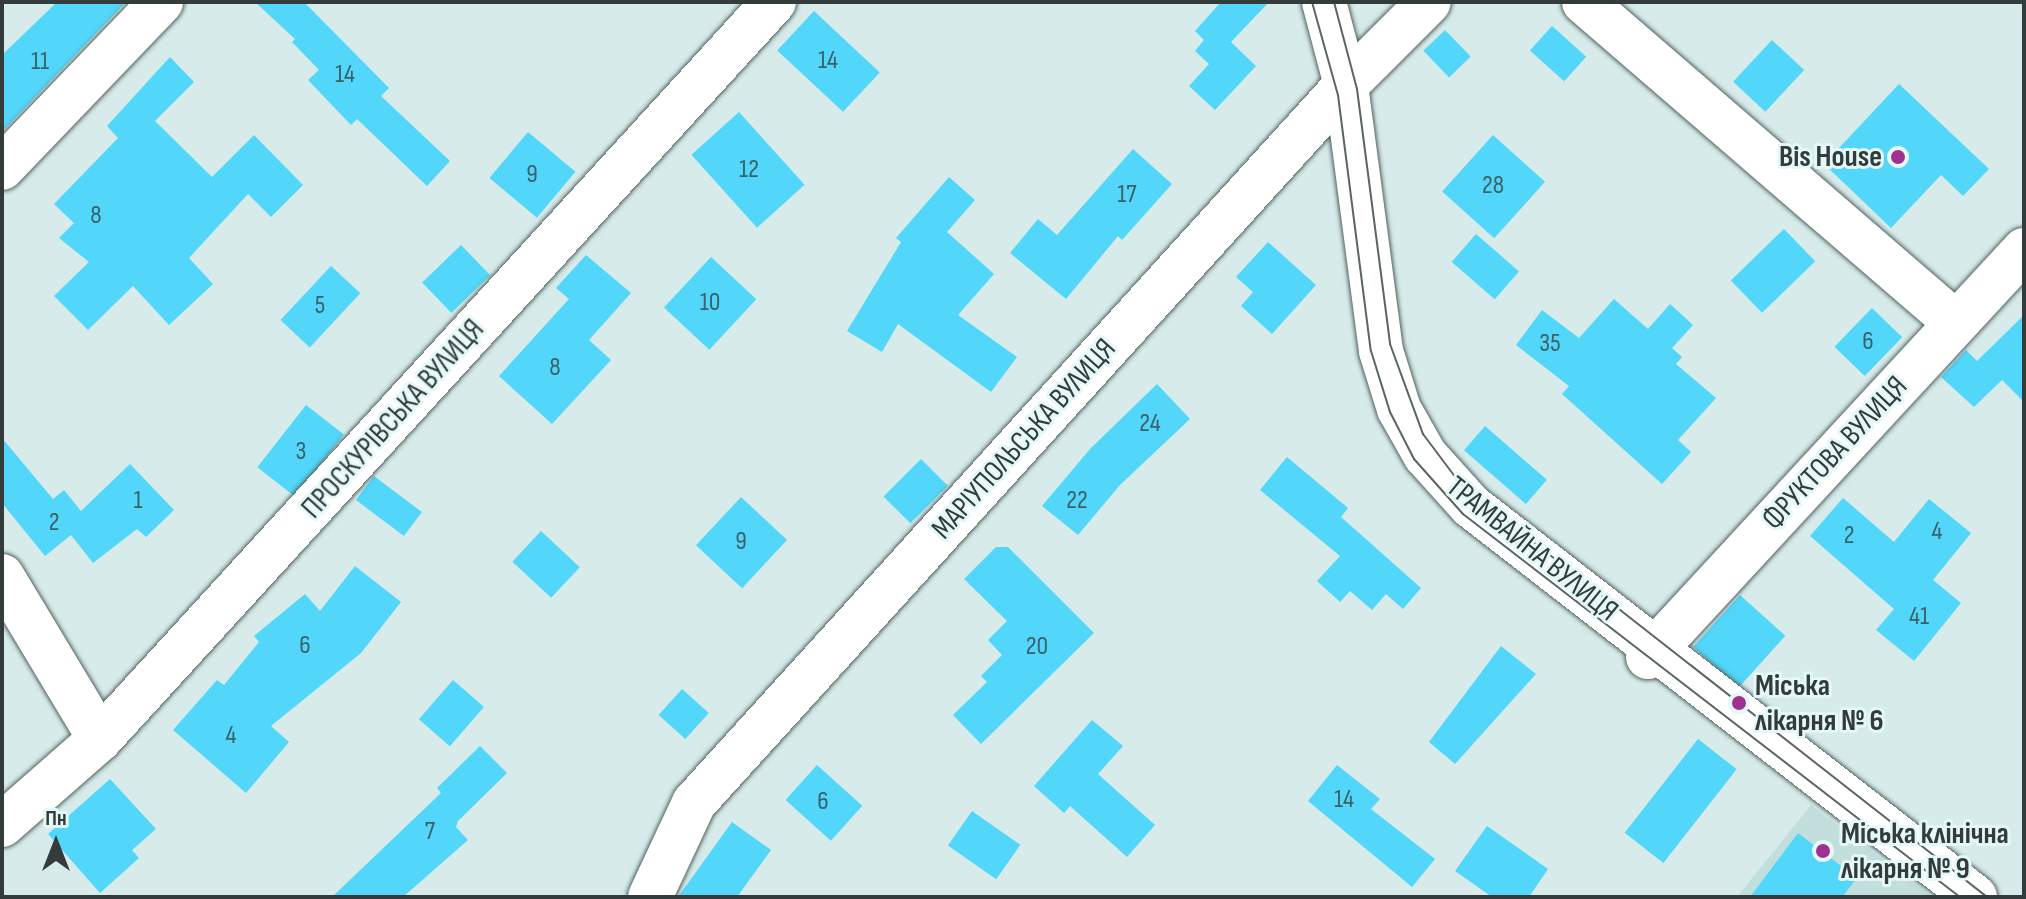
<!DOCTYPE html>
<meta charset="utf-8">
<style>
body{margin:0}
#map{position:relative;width:2026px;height:899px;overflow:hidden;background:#d7ecea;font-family:"Sofia Sans Condensed",sans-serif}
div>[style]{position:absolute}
.built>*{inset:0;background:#c2dfdd}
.building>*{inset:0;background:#52d6f9;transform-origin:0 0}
.roads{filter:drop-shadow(0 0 2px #506261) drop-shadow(0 0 2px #506261)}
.minor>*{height:44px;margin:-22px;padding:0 22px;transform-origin:22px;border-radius:22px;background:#fff}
.tram>*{height:2px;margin:-1px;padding:0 1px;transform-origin:1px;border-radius:1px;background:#5a6564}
.dots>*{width:22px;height:22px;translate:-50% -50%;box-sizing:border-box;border:4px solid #e4f9f7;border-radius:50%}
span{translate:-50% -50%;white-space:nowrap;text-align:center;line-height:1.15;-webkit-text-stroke:6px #e4f9f7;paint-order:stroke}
.number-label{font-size:26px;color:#3b626a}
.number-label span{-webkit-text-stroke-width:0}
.poi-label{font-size:30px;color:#333b3b;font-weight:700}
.right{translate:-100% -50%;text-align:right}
.left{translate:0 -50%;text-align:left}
.street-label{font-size:30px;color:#333b3b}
.frame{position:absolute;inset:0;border:4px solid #333b3b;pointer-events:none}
.north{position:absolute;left:16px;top:803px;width:80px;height:80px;-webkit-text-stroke:6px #e4f9f7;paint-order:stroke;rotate:0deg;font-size:22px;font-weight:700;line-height:32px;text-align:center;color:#333b3b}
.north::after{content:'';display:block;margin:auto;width:28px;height:36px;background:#333b3b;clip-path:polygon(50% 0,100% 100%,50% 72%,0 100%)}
</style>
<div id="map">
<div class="built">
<i style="clip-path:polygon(1811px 805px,1932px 897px,1737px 897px)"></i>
</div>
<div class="building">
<i style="clip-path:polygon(57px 2px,126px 2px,2px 132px,2px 55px)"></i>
<i style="clip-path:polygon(255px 2px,304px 2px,389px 88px,381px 96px,450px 161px,427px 186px,357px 119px,351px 125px,308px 80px,319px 70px,292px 42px,295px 39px)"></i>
<i style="clip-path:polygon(1221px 2px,1269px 2px,1231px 42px,1256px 66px,1215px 110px,1189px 86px,1209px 64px,1195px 51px,1204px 40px,1195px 31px)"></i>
<i style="left:814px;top:11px;width:90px;height:54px;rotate:43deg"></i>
<i style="left:1552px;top:26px;width:46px;height:33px;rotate:42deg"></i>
<i style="left:1445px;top:30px;width:37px;height:30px;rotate:46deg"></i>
<i style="left:1772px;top:40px;width:44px;height:57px;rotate:43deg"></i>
<i style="clip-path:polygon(170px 57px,194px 82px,155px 121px,212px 177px,254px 135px,303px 185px,271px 217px,248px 194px,189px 258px,213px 284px,169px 325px,133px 286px,88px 330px,54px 296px,89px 262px,59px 238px,74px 223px,54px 204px,118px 138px,107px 126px)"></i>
<i style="clip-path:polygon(1899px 84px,1989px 169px,1963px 196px,1941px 175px,1891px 228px,1824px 164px)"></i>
<i style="left:739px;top:112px;width:98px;height:64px;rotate:48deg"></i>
<i style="left:528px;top:132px;width:62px;height:60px;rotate:40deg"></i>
<i style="left:1493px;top:135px;width:70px;height:76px;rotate:42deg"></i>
<i style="clip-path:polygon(1133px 149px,1172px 184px,1122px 240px,1118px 236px,1066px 299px,1010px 253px,1038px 219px,1057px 235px)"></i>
<i style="clip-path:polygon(949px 177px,975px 200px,947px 232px,994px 274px,958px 315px,1017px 357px,991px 392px,898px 324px,882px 352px,847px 331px,901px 242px,896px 238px)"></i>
<i style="left:1784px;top:229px;width:45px;height:74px;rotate:46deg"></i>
<i style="left:1476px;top:234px;width:57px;height:37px;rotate:41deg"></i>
<i style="clip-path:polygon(1268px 242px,1316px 285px,1272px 334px,1241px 306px,1253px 292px,1236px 277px)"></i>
<i style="left:461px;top:245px;width:42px;height:54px;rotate:46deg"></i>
<i style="clip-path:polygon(586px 255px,631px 293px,589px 340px,611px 360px,552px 424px,499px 376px,569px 299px,556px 288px)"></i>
<i style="left:711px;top:257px;width:62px;height:69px;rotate:43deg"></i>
<i style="left:331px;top:266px;width:40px;height:74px;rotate:43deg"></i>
<i style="clip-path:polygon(1614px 299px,1648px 329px,1670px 304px,1693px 325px,1672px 348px,1682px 357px,1676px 364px,1716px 398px,1678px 440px,1691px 452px,1662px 484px,1562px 394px,1569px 386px,1516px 345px,1542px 310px,1579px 338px)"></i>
<i style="left:1872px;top:308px;width:42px;height:54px;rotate:44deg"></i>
<i style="clip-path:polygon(2024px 315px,2024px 402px,2002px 380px,1974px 407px,1941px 377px,1966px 350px,1977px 361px)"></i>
<i style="clip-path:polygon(1157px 384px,1190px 419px,1120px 485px,1078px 535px,1042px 506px,1090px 449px)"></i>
<i style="left:306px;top:405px;width:48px;height:79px;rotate:38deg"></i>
<i style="left:1485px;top:426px;width:82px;height:32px;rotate:41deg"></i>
<i style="clip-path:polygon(2px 438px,53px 499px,64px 490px,81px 511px,130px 464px,174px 510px,146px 537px,137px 529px,93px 563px,71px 535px,45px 556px,2px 503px)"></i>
<i style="clip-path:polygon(1287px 457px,1348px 508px,1341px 517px,1421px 588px,1403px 609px,1386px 594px,1372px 610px,1350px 591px,1340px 602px,1317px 581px,1340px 556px,1260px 490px)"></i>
<i style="left:921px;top:459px;width:38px;height:53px;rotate:45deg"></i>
<i style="left:374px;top:476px;width:60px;height:30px;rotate:37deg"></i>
<i style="left:741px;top:497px;width:63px;height:66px;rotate:43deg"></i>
<i style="clip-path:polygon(1843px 498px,1894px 542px,1929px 499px,1971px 533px,1933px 580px,1961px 603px,1914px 661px,1876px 630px,1894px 609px,1810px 536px)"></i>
<i style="left:541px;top:531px;width:53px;height:42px;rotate:43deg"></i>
<i style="clip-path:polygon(996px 547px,1008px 547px,1094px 633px,981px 744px,953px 715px,987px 682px,981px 676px,1002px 655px,988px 640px,1007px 621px,964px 579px)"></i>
<i style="clip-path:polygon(355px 566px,401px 602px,361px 653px,271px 726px,289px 742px,246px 793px,173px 730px,217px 680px,224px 685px,259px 642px,254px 636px,305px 594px,320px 611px)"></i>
<i style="left:1740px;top:595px;width:61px;height:70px;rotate:42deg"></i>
<i style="clip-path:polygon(1501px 646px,1536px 674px,1455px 764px,1429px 742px)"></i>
<i style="left:453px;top:680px;width:41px;height:52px;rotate:41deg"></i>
<i style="left:682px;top:689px;width:36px;height:35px;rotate:42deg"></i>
<i style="clip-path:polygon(1092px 720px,1123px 746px,1098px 774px,1155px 825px,1127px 857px,1070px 806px,1064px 813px,1034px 786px)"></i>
<i style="left:1698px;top:739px;width:49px;height:119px;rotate:38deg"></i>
<i style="clip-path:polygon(480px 746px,507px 773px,458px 821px,456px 827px,468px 840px,403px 897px,332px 897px,441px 793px,437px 788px)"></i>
<i style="left:817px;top:765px;width:61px;height:47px;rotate:42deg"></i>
<i style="clip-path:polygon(1337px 765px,1380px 799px,1371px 809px,1435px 859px,1412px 887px,1308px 801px)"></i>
<i style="clip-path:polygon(110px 779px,156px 829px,132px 850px,139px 858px,100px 893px,48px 834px)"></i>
<i style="left:972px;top:811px;width:59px;height:42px;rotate:35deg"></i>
<i style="clip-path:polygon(732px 822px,771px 850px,737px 897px,678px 897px)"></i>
<i style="clip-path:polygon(1487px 826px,1548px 869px,1529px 897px,1492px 897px,1455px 871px)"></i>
<i style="clip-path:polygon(1798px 833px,1857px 878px,1842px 897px,1750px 897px)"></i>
</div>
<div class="roads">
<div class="minor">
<i style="left:1324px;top:2px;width:86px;rotate:75.2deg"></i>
<i style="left:1346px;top:85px;width:268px;rotate:82.5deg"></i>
<i style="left:1381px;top:351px;width:61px;rotate:72.8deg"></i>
<i style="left:1399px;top:409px;width:53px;rotate:60.5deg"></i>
<i style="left:1425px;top:455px;width:69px;rotate:48deg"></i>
<i style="left:1471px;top:506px;width:638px;rotate:37.8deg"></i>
<i style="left:1584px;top:2px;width:490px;rotate:40.8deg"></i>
<i style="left:2px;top:168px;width:230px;rotate:-46.2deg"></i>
<i style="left:2px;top:576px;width:190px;rotate:59deg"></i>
<i style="left:1648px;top:657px;width:554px;rotate:-47.27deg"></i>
<i style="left:2px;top:825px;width:130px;rotate:-41.3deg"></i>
<i style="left:100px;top:739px;width:999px;rotate:-47.56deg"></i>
<i style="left:650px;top:897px;width:104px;rotate:-64.9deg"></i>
<i style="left:694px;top:803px;width:970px;rotate:-47.76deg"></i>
<i style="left:1346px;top:85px;width:117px;rotate:-45deg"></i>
</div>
</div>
<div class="tram">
<i style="left:1312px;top:2px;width:97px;rotate:74.4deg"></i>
<i style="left:1338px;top:95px;width:258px;rotate:82.7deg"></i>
<i style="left:1371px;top:351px;width:64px;rotate:72.7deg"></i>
<i style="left:1390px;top:412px;width:53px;rotate:62.9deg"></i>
<i style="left:1414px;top:459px;width:74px;rotate:48.3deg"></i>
<i style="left:1463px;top:514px;width:627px;rotate:37.62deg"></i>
<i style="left:1334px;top:2px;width:90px;rotate:75.2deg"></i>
<i style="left:1357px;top:89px;width:257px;rotate:82.6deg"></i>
<i style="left:1390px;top:344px;width:96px;rotate:69.9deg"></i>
<i style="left:1423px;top:434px;width:60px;rotate:53.1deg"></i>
<i style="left:1459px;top:482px;width:35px;rotate:40deg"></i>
<i style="left:1486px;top:505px;width:636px;rotate:38.04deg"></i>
</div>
<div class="dots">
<i style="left:1898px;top:157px;background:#9e3191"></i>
<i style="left:1739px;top:703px;background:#9e3191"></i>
<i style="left:1823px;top:851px;background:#9e3191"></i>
</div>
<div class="number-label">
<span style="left:828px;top:61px">14</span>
<span style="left:40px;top:62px">11</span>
<span style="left:345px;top:75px">14</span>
<span style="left:749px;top:170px">12</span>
<span style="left:532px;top:175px">9</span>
<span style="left:1493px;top:186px">28</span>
<span style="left:1127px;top:195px">17</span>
<span style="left:96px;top:216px">8</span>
<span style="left:710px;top:303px">10</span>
<span style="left:320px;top:306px">5</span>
<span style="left:1868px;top:342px">6</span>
<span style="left:1550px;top:344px">35</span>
<span style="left:555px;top:368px">8</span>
<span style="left:1150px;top:424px">24</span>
<span style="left:301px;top:452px">3</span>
<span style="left:138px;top:501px">1</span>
<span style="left:1077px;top:501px">22</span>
<span style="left:54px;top:523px">2</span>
<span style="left:1937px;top:532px">4</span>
<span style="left:1849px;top:536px">2</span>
<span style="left:741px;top:542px">9</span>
<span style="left:1919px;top:617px">41</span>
<span style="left:305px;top:646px">6</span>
<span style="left:1037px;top:647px">20</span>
<span style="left:231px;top:736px">4</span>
<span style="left:1344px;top:800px">14</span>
<span style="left:823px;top:802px">6</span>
<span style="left:430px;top:832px">7</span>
</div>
<div class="poi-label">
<span class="right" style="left:1882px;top:157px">Bis House</span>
<span class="left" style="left:1755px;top:703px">Міська<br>лікарня № 6</span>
<span class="left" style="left:1841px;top:851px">Міська клінічна<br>лікарня № 9</span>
</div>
<div class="street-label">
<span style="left:393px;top:419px;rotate:-48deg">ПРОСКУРІВСЬКА ВУЛИЦЯ</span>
<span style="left:1024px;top:439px;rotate:-48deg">МАРІУПОЛЬСЬКА ВУЛИЦЯ</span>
<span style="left:1835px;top:453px;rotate:-47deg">ФРУКТОВА ВУЛИЦЯ</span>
<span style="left:1532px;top:549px;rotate:39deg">ТРАМВАЙНА ВУЛИЦЯ</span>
</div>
<div class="frame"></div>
<div class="north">Пн</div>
</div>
